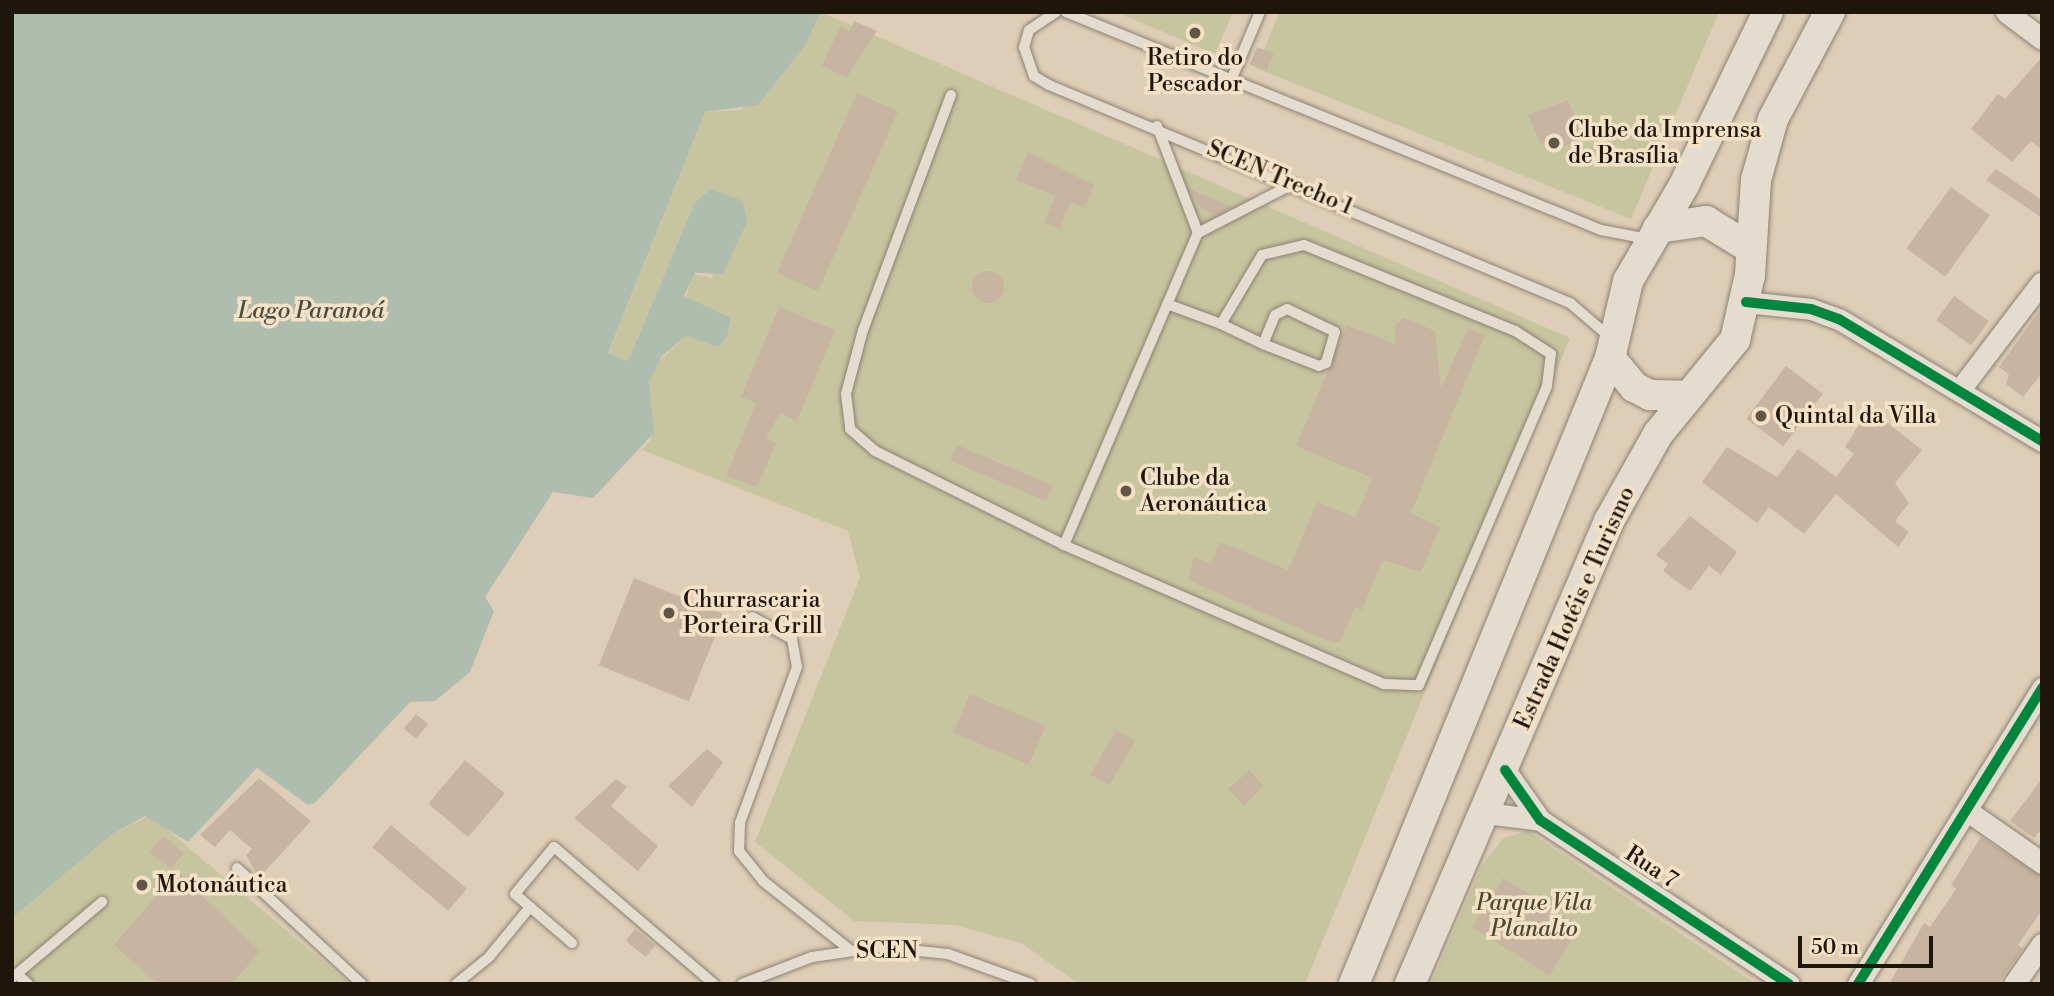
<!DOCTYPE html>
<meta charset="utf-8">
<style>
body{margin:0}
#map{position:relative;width:2054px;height:996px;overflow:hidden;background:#dfceb7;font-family:"Libre Bodoni",serif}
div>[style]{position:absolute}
.green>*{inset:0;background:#c7c59f}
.water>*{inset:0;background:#afbdaf}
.building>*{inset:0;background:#c7b4a1;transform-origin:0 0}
.round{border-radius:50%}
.roads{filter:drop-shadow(0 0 2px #8c8273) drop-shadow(0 0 2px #8c8273)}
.service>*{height:10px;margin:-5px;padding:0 5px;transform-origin:5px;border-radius:5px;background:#e5dcd0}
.minor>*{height:21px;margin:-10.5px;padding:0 10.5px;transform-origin:10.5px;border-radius:10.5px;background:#e5dcd0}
.secondary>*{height:30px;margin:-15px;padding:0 15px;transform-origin:15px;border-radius:15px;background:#e5dcd0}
.cycleway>*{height:10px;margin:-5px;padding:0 5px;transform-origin:5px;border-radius:5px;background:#00873e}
.dots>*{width:19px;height:19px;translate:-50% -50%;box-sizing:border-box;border:4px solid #f5e2c6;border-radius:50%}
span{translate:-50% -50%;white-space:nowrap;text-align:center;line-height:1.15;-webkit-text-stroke:7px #f5e2c6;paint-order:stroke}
.poi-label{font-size:23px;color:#1e150b}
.left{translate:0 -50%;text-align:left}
.street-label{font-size:23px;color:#1e150b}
.park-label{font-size:23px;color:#4b4732;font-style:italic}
.water-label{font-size:24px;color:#494d43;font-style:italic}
.frame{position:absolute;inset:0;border:14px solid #1e150b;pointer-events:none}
.scale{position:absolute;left:1798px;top:936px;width:135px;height:32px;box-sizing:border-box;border:4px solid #1e150b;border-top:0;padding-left:9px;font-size:21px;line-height:24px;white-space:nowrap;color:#1e150b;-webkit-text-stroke:5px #f5e2c6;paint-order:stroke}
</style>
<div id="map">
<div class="green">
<i style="clip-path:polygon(821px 12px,1570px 338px,1305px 984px,1079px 984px,1023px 944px,956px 925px,854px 921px,755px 842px,860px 578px,848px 531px,642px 450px,651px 439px,649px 382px,658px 362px,686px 336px,718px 347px,731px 318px,685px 300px,693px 274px,713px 278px,695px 202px,628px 361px,608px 354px,705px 112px,741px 110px,806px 44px)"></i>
<i style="clip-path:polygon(1116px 12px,1233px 12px,1215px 54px)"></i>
<i style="clip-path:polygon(1280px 12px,1719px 12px,1631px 219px,1256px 68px)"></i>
<i style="clip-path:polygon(150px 815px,350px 984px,12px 984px,12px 918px,110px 836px)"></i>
<i style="clip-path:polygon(1528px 831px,1756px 984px,1431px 984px,1481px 867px,1503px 838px)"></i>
</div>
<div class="water">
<i style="clip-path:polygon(12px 12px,821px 12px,806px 44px,758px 105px,705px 112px,608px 353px,628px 361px,695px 202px,711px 189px,743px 201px,747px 222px,723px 274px,695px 273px,684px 296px,731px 318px,727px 336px,718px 347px,686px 336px,662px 356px,649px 382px,654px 433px,593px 498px,553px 492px,485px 597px,494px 611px,470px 672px,435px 701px,410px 702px,315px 803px,308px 805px,257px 768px,188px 842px,145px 816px,110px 836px,12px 918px)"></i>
</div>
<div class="building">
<i style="clip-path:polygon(854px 21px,877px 31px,847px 77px,822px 66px,840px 27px,849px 31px)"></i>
<i style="left:1257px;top:47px;width:18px;height:19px;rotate:22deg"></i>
<i style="clip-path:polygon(2042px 57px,2042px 150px,2031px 141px,2012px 162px,1971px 129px,1998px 94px,2005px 99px)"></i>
<i style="left:857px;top:93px;width:45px;height:197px;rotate:24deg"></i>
<i style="clip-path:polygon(1568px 100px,1583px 139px,1559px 148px,1555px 139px,1541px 145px,1528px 115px)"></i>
<i style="clip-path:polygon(1028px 152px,1094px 185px,1085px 208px,1070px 202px,1060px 229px,1044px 223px,1055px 196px,1016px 180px)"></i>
<i style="clip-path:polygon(1996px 169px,2042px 200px,2042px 218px,1986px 180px)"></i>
<i style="left:1951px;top:187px;width:48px;height:76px;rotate:36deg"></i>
<i style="clip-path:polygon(1189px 189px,1232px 207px,1216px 215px,1201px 208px)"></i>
<i class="round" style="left:972px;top:271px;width:32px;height:32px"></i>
<i style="left:1954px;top:296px;width:43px;height:30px;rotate:36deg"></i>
<i style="clip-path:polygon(779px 307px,835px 330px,797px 421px,780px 413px,766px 438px,776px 443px,757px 487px,726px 476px,756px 403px,741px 397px)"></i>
<i style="clip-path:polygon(2042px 307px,2042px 373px,2023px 397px,2006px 384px,2009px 375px,1999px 367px)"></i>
<i style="clip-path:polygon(1404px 318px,1435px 331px,1441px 388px,1468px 328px,1485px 335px,1411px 513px,1440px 527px,1421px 572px,1383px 560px,1362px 610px,1355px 607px,1341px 641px,1333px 643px,1188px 580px,1194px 556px,1210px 564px,1220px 542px,1288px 570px,1317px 502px,1356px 518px,1372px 478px,1296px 446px,1347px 325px,1395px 344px,1396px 324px)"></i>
<i style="left:1786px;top:366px;width:46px;height:66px;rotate:37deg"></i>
<i style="clip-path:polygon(1869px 408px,1922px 450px,1895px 483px,1909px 503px,1895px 521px,1909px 532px,1898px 547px,1836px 494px,1804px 534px,1769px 507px,1757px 523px,1702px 482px,1727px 447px,1777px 477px,1798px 449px,1836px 477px,1854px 454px,1845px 447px)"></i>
<i style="left:957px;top:445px;width:104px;height:17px;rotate:23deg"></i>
<i style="clip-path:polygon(1690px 516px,1737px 552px,1721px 575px,1709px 566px,1690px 591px,1663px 571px,1668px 564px,1656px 555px)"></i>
<i style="left:634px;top:578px;width:97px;height:94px;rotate:22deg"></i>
<i style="left:970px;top:694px;width:82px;height:42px;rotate:23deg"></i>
<i style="left:416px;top:714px;width:16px;height:19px;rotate:40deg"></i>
<i style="left:1116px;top:730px;width:22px;height:51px;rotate:30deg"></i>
<i style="clip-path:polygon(707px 749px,723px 762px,692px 807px,668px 786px)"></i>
<i style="left:465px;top:760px;width:52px;height:57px;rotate:40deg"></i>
<i style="left:1249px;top:770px;width:22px;height:28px;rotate:47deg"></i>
<i style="clip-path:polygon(259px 778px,311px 821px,259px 878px,246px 855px,252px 849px,230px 830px,215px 847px,200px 835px)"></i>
<i style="clip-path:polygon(616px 779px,627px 787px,611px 806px,658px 846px,638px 871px,574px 818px)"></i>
<i style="clip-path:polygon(2042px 779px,2042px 829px,2034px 838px,2010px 821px)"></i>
<i style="left:391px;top:825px;width:99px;height:29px;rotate:40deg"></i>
<i style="left:163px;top:836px;width:27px;height:21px;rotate:39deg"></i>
<i style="clip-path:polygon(1981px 837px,2042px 876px,2042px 910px,2018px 945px,2023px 949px,1998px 984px,1889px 984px,1924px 923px,1930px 927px,1956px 889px,1951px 885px)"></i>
<i style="clip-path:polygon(177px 872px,260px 951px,232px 984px,158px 984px,114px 945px)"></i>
<i style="left:1503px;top:878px;width:91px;height:58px;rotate:32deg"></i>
<i style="left:635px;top:929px;width:26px;height:15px;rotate:39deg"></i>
</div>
<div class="roads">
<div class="service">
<i style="left:1056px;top:12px;width:32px;rotate:146deg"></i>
<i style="left:1029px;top:30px;width:18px;rotate:106deg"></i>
<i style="left:1024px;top:47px;width:31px;rotate:71deg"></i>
<i style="left:1034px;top:76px;width:17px;rotate:31deg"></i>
<i style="left:1049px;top:85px;width:565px;rotate:22.71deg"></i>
<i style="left:1570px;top:303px;width:55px;rotate:40.6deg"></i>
<i style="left:1066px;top:12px;width:578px;rotate:22.17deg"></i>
<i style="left:1601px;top:230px;width:48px;rotate:10.8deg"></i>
<i style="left:1232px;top:78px;width:72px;rotate:-67deg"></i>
<i style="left:951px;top:95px;width:251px;rotate:110.5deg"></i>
<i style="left:863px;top:330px;width:66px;rotate:104.9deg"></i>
<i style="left:846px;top:394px;width:35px;rotate:83deg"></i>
<i style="left:850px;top:429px;width:33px;rotate:41deg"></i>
<i style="left:875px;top:451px;width:211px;rotate:26.4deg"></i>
<i style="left:1064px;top:545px;width:349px;rotate:23.5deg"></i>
<i style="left:1384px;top:684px;width:35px;rotate:2deg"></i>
<i style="left:1419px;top:685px;width:325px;rotate:-66.8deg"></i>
<i style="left:1547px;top:386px;width:32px;rotate:-83deg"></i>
<i style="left:1551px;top:354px;width:43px;rotate:-147.4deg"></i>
<i style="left:1515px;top:331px;width:228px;rotate:-157.8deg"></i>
<i style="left:1304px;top:245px;width:43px;rotate:166.6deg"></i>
<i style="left:1262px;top:255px;width:80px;rotate:120.7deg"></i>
<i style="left:1157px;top:126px;width:115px;rotate:69deg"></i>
<i style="left:1167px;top:304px;width:58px;rotate:20.3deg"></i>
<i style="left:1221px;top:324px;width:47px;rotate:25.5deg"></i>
<i style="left:1263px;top:344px;width:60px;rotate:21.4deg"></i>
<i style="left:1319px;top:366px;width:8px;rotate:-23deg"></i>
<i style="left:1326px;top:363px;width:32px;rotate:-74deg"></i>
<i style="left:1335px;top:332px;width:53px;rotate:-154.4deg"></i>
<i style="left:1287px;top:309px;width:13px;rotate:153deg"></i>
<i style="left:1275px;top:315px;width:31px;rotate:112deg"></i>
<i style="left:1064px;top:545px;width:340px;rotate:-66.8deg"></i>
<i style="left:1198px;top:233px;width:107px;rotate:-27.3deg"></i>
<i style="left:752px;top:617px;width:46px;rotate:28.8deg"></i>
<i style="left:792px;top:639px;width:28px;rotate:80deg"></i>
<i style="left:797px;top:667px;width:166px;rotate:110.1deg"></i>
<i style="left:740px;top:823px;width:28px;rotate:92deg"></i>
<i style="left:739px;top:851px;width:38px;rotate:51deg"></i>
<i style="left:763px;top:881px;width:111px;rotate:38.4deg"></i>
<i style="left:237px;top:868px;width:171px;rotate:42.9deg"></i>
<i style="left:572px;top:943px;width:75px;rotate:-139.3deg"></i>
<i style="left:515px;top:894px;width:61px;rotate:-50.3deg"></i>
<i style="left:554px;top:847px;width:211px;rotate:40.6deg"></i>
<i style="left:17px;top:974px;width:15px;rotate:42deg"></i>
<i style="left:12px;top:978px;width:118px;rotate:-40.2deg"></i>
<i style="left:456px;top:984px;width:43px;rotate:-39.3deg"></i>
<i style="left:489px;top:957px;width:65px;rotate:-50.6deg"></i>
<i style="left:742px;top:984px;width:75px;rotate:-21.1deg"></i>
<i style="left:812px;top:957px;width:70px;rotate:-8.2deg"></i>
<i style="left:881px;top:947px;width:67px;rotate:6deg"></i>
<i style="left:948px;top:954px;width:88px;rotate:19.9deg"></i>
</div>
<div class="minor">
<i style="left:2006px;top:12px;width:45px;rotate:36.9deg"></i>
<i style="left:1746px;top:302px;width:65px;rotate:6.1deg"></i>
<i style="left:1811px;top:309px;width:30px;rotate:20deg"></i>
<i style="left:1839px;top:319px;width:237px;rotate:31deg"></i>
<i style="left:1961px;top:388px;width:132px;rotate:-52.7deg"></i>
<i style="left:1505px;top:770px;width:61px;rotate:55deg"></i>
<i style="left:1540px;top:820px;width:298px;rotate:33.4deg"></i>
<i style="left:1969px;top:812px;width:89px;rotate:34.9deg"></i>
<i style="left:1486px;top:813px;width:54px;rotate:7.4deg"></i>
<i style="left:1858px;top:984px;width:349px;rotate:-58.1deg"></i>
<i style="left:2014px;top:984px;width:49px;rotate:-55deg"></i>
</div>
<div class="secondary">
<i style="left:1658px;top:228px;width:49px;rotate:-8.3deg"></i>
<i style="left:1706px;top:221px;width:52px;rotate:31.5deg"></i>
<i style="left:1610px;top:358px;width:38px;rotate:50deg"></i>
<i style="left:1634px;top:387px;width:18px;rotate:27deg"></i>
<i style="left:1650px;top:395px;width:39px;rotate:1deg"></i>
<i style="left:1354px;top:984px;width:676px;rotate:-67.76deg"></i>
<i style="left:1610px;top:358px;width:79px;rotate:-76.8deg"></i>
<i style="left:1628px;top:281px;width:111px;rotate:-59.7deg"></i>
<i style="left:1684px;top:185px;width:192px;rotate:-64.1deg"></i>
<i style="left:1410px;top:984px;width:504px;rotate:-66.74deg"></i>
<i style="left:1609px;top:521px;width:100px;rotate:-60.6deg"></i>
<i style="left:1658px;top:434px;width:122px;rotate:-50.7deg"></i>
<i style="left:1735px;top:340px;width:67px;rotate:-77deg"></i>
<i style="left:1750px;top:275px;width:95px;rotate:-86.4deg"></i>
<i style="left:1756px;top:180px;width:63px;rotate:-74.4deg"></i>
<i style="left:1773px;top:119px;width:121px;rotate:-62deg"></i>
</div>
</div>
<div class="cycleway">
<i style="left:1746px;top:302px;width:65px;rotate:6.1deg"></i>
<i style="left:1811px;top:309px;width:30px;rotate:20deg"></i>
<i style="left:1839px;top:319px;width:237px;rotate:31deg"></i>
<i style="left:1505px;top:770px;width:61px;rotate:55deg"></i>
<i style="left:1540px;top:820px;width:298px;rotate:33.4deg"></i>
<i style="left:1858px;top:984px;width:349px;rotate:-58.1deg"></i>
</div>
<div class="dots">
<i style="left:1195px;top:33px;background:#625647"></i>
<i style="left:1554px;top:143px;background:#625647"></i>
<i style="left:1761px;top:416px;background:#625647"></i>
<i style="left:1126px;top:491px;background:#625647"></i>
<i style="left:669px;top:613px;background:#625647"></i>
<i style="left:142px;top:885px;background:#625647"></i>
</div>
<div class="poi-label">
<span style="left:1195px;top:71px">Retiro do<br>Pescador</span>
<span class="left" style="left:1568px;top:143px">Clube da Imprensa<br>de Brasília</span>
<span class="left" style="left:1775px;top:416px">Quintal da Villa</span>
<span class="left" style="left:1140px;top:491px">Clube da<br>Aeronáutica</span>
<span class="left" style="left:683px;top:613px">Churrascaria<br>Porteira Grill</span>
<span class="left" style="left:156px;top:885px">Motonáutica</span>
</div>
<div class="street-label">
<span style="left:1280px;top:178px;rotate:23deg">SCEN Trecho 1</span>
<span style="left:1575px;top:608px;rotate:-66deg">Estrada Hotéis e Turismo</span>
<span style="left:1651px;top:867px;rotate:33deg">Rua 7</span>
<span style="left:887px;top:951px">SCEN</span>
</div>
<div class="park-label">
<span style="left:1534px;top:916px">Parque Vila<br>Planalto</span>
</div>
<div class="water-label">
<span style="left:311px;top:312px">Lago Paranoá</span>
</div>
<div class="frame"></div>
<div class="scale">50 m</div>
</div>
